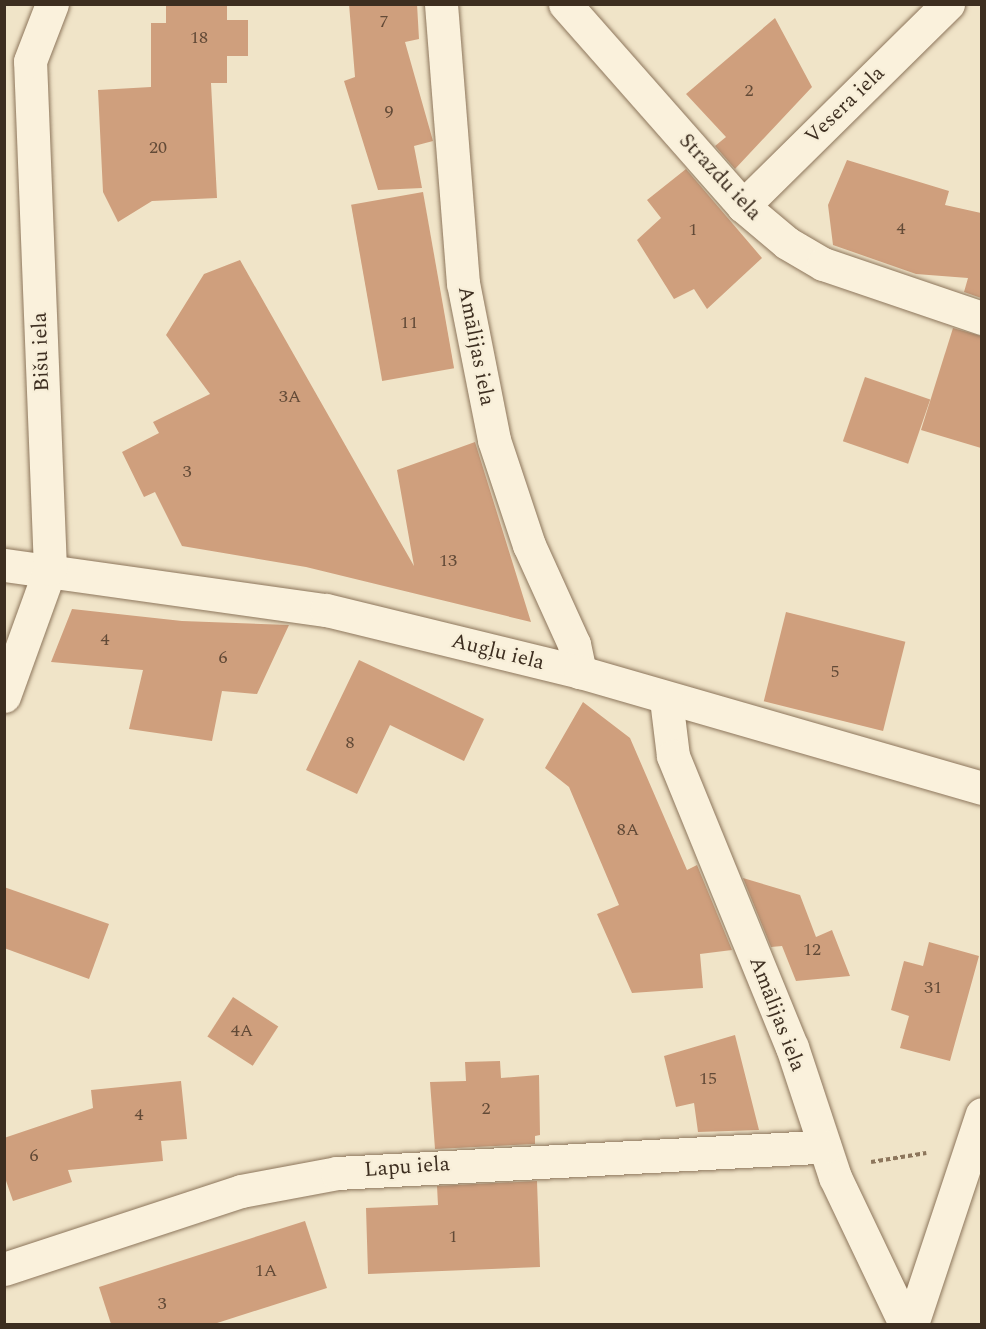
<!DOCTYPE html>
<meta charset="utf-8">
<style>
body{margin:0}
#map{position:relative;width:986px;height:1329px;overflow:hidden;background:#f0e4c8;font-family:Spectral,serif}
div>[style]{position:absolute}
.building>*{inset:0;background:#cf9f7d;transform-origin:0 0}
.path>*{height:4px;margin-top:-2px;transform-origin:0;background:repeating-linear-gradient(90deg,#8d765c 0 4.5px,transparent 0 7.5px)}
.roads{filter:drop-shadow(0 0 2px #8d765c) drop-shadow(0 0 2px #8d765c)}
.minor>*{height:33px;margin:-16.5px;padding:0 16.5px;transform-origin:16.5px;border-radius:16.5px;background:#faf1dc}
span{translate:-50% -50%;white-space:nowrap;text-align:center;line-height:1.15;-webkit-text-stroke:4.5px #f7eed8;paint-order:stroke}
.number-label{font-size:18px;color:#624a37}
.number-label span{-webkit-text-stroke-width:0}
.street-label{font-size:21px;color:#3d2e20}
.frame{position:absolute;inset:0;border:6px solid #3d2e20;pointer-events:none}
</style>
<div id="map">
<div class="building">
<i style="clip-path:polygon(166px 4px,227px 4px,227px 20px,248px 20px,248px 56px,227px 56px,227px 83px,211px 83px,217px 198px,152px 201px,118px 222px,103px 192px,98px 90px,151px 87px,151px 23px,166px 23px)"></i>
<i style="clip-path:polygon(349px 4px,417px 4px,419px 39px,405px 42px,433px 141px,414px 146px,422px 188px,378px 190px,344px 81px,355px 77px)"></i>
<i style="clip-path:polygon(775px 18px,812px 87px,735px 169px,715px 146px,726px 137px,686px 94px)"></i>
<i style="clip-path:polygon(847px 160px,949px 191px,945px 205px,981px 213px,981px 298px,964px 292px,968px 278px,916px 274px,833px 245px,828px 205px)"></i>
<i style="clip-path:polygon(686px 169px,762px 258px,707px 309px,694px 289px,674px 299px,637px 240px,661px 218px,647px 200px)"></i>
<i style="left:423px;top:192px;width:179px;height:73px;rotate:80deg"></i>
<i style="clip-path:polygon(240px 260px,414px 566px,397px 470px,475px 442px,531px 622px,306px 567px,182px 546px,155px 492px,144px 497px,122px 452px,159px 433px,153px 422px,210px 394px,166px 335px,204px 274px)"></i>
<i style="clip-path:polygon(953px 328px,981px 336px,981px 448px,921px 430px)"></i>
<i style="left:865px;top:377px;width:69px;height:68px;rotate:19deg"></i>
<i style="clip-path:polygon(72px 609px,182px 621px,289px 625px,257px 694px,222px 691px,212px 741px,129px 729px,143px 670px,51px 662px)"></i>
<i style="left:786px;top:612px;width:123px;height:92px;rotate:14deg"></i>
<i style="clip-path:polygon(359px 660px,484px 719px,464px 761px,390px 725px,357px 794px,306px 770px)"></i>
<i style="clip-path:polygon(583px 702px,630px 738px,687px 870px,697px 865px,732px 950px,700px 954px,703px 988px,632px 993px,597px 914px,619px 905px,569px 787px,545px 768px)"></i>
<i style="clip-path:polygon(743px 878px,800px 895px,816px 937px,832px 930px,850px 976px,796px 981px,782px 946px,771px 947px)"></i>
<i style="clip-path:polygon(4px 887px,109px 924px,89px 979px,4px 948px)"></i>
<i style="clip-path:polygon(929px 942px,979px 956px,950px 1061px,900px 1048px,909px 1016px,891px 1010px,904px 961px,923px 966px)"></i>
<i style="left:233px;top:997px;width:54px;height:47px;rotate:33deg"></i>
<i style="clip-path:polygon(735px 1035px,759px 1130px,698px 1132px,694px 1103px,676px 1107px,664px 1056px)"></i>
<i style="clip-path:polygon(500px 1061px,501px 1078px,539px 1075px,540px 1135px,535px 1136px,535px 1144px,435px 1149px,430px 1082px,466px 1081px,465px 1062px)"></i>
<i style="clip-path:polygon(181px 1081px,187px 1139px,161px 1141px,163px 1161px,68px 1170px,72px 1182px,13px 1201px,4px 1175px,4px 1138px,93px 1108px,91px 1090px)"></i>
<i style="clip-path:polygon(537px 1181px,540px 1267px,368px 1274px,366px 1208px,438px 1205px,437px 1186px)"></i>
<i style="clip-path:polygon(305px 1221px,327px 1288px,214px 1324px,111px 1324px,99px 1287px)"></i>
</div>
<div class="path">
<i style="left:871px;top:1162px;width:56px;rotate:-9.3deg"></i>
</div>
<div class="roads">
<div class="minor">
<i style="left:441px;top:4px;width:280px;rotate:85.5deg"></i>
<i style="left:463px;top:283px;width:160px;rotate:78.8deg"></i>
<i style="left:494px;top:440px;width:111px;rotate:71.6deg"></i>
<i style="left:529px;top:545px;width:109px;rotate:65.6deg"></i>
<i style="left:574px;top:644px;width:29px;rotate:78deg"></i>
<i style="left:565px;top:4px;width:269px;rotate:48.6deg"></i>
<i style="left:743px;top:206px;width:57px;rotate:40.1deg"></i>
<i style="left:787px;top:243px;width:42px;rotate:30.3deg"></i>
<i style="left:823px;top:264px;width:168px;rotate:18.8deg"></i>
<i style="left:743px;top:206px;width:288px;rotate:-44.6deg"></i>
<i style="left:4px;top:565px;width:325px;rotate:8deg"></i>
<i style="left:326px;top:610px;width:261px;rotate:13.7deg"></i>
<i style="left:580px;top:672px;width:418px;rotate:16.1deg"></i>
<i style="left:4px;top:696px;width:135px;rotate:-70.1deg"></i>
<i style="left:50px;top:569px;width:508px;rotate:-92.25deg"></i>
<i style="left:30px;top:61px;width:61px;rotate:-68.9deg"></i>
<i style="left:666px;top:699px;width:57px;rotate:83deg"></i>
<i style="left:673px;top:756px;width:314px;rotate:67.8deg"></i>
<i style="left:792px;top:1047px;width:137px;rotate:71.7deg"></i>
<i style="left:835px;top:1177px;width:163px;rotate:64.5deg"></i>
<i style="left:4px;top:1269px;width:250px;rotate:-18.2deg"></i>
<i style="left:241px;top:1191px;width:98px;rotate:-10.6deg"></i>
<i style="left:337px;top:1173px;width:488px;rotate:-3.1deg"></i>
<i style="left:912px;top:1324px;width:221px;rotate:-71.6deg"></i>
</div>
</div>
<div class="number-label">
<span style="left:384px;top:22px">7</span>
<span style="left:199px;top:38px">18</span>
<span style="left:749px;top:91px">2</span>
<span style="left:389px;top:112px">9</span>
<span style="left:158px;top:148px">20</span>
<span style="left:901px;top:229px">4</span>
<span style="left:693px;top:230px">1</span>
<span style="left:409px;top:323px">11</span>
<span style="left:290px;top:397px">3A</span>
<span style="left:187px;top:472px">3</span>
<span style="left:448px;top:561px">13</span>
<span style="left:105px;top:640px">4</span>
<span style="left:223px;top:658px">6</span>
<span style="left:835px;top:672px">5</span>
<span style="left:350px;top:743px">8</span>
<span style="left:628px;top:830px">8A</span>
<span style="left:812px;top:950px">12</span>
<span style="left:933px;top:988px">31</span>
<span style="left:242px;top:1031px">4A</span>
<span style="left:708px;top:1079px">15</span>
<span style="left:486px;top:1109px">2</span>
<span style="left:139px;top:1115px">4</span>
<span style="left:34px;top:1156px">6</span>
<span style="left:453px;top:1237px">1</span>
<span style="left:266px;top:1271px">1A</span>
<span style="left:162px;top:1304px">3</span>
</div>
<div class="street-label">
<span style="left:845px;top:105px;rotate:-44deg">Vesera iela</span>
<span style="left:720px;top:177px;rotate:47deg">Strazdu iela</span>
<span style="left:476px;top:346px;rotate:79deg">Amālijas iela</span>
<span style="left:41px;top:352px;rotate:-92deg">Bišu iela</span>
<span style="left:498px;top:652px;rotate:14deg">Augļu iela</span>
<span style="left:777px;top:1014px;rotate:69deg">Amālijas iela</span>
<span style="left:407px;top:1167px;rotate:-4deg">Lapu iela</span>
</div>
<div class="frame"></div>
</div>
